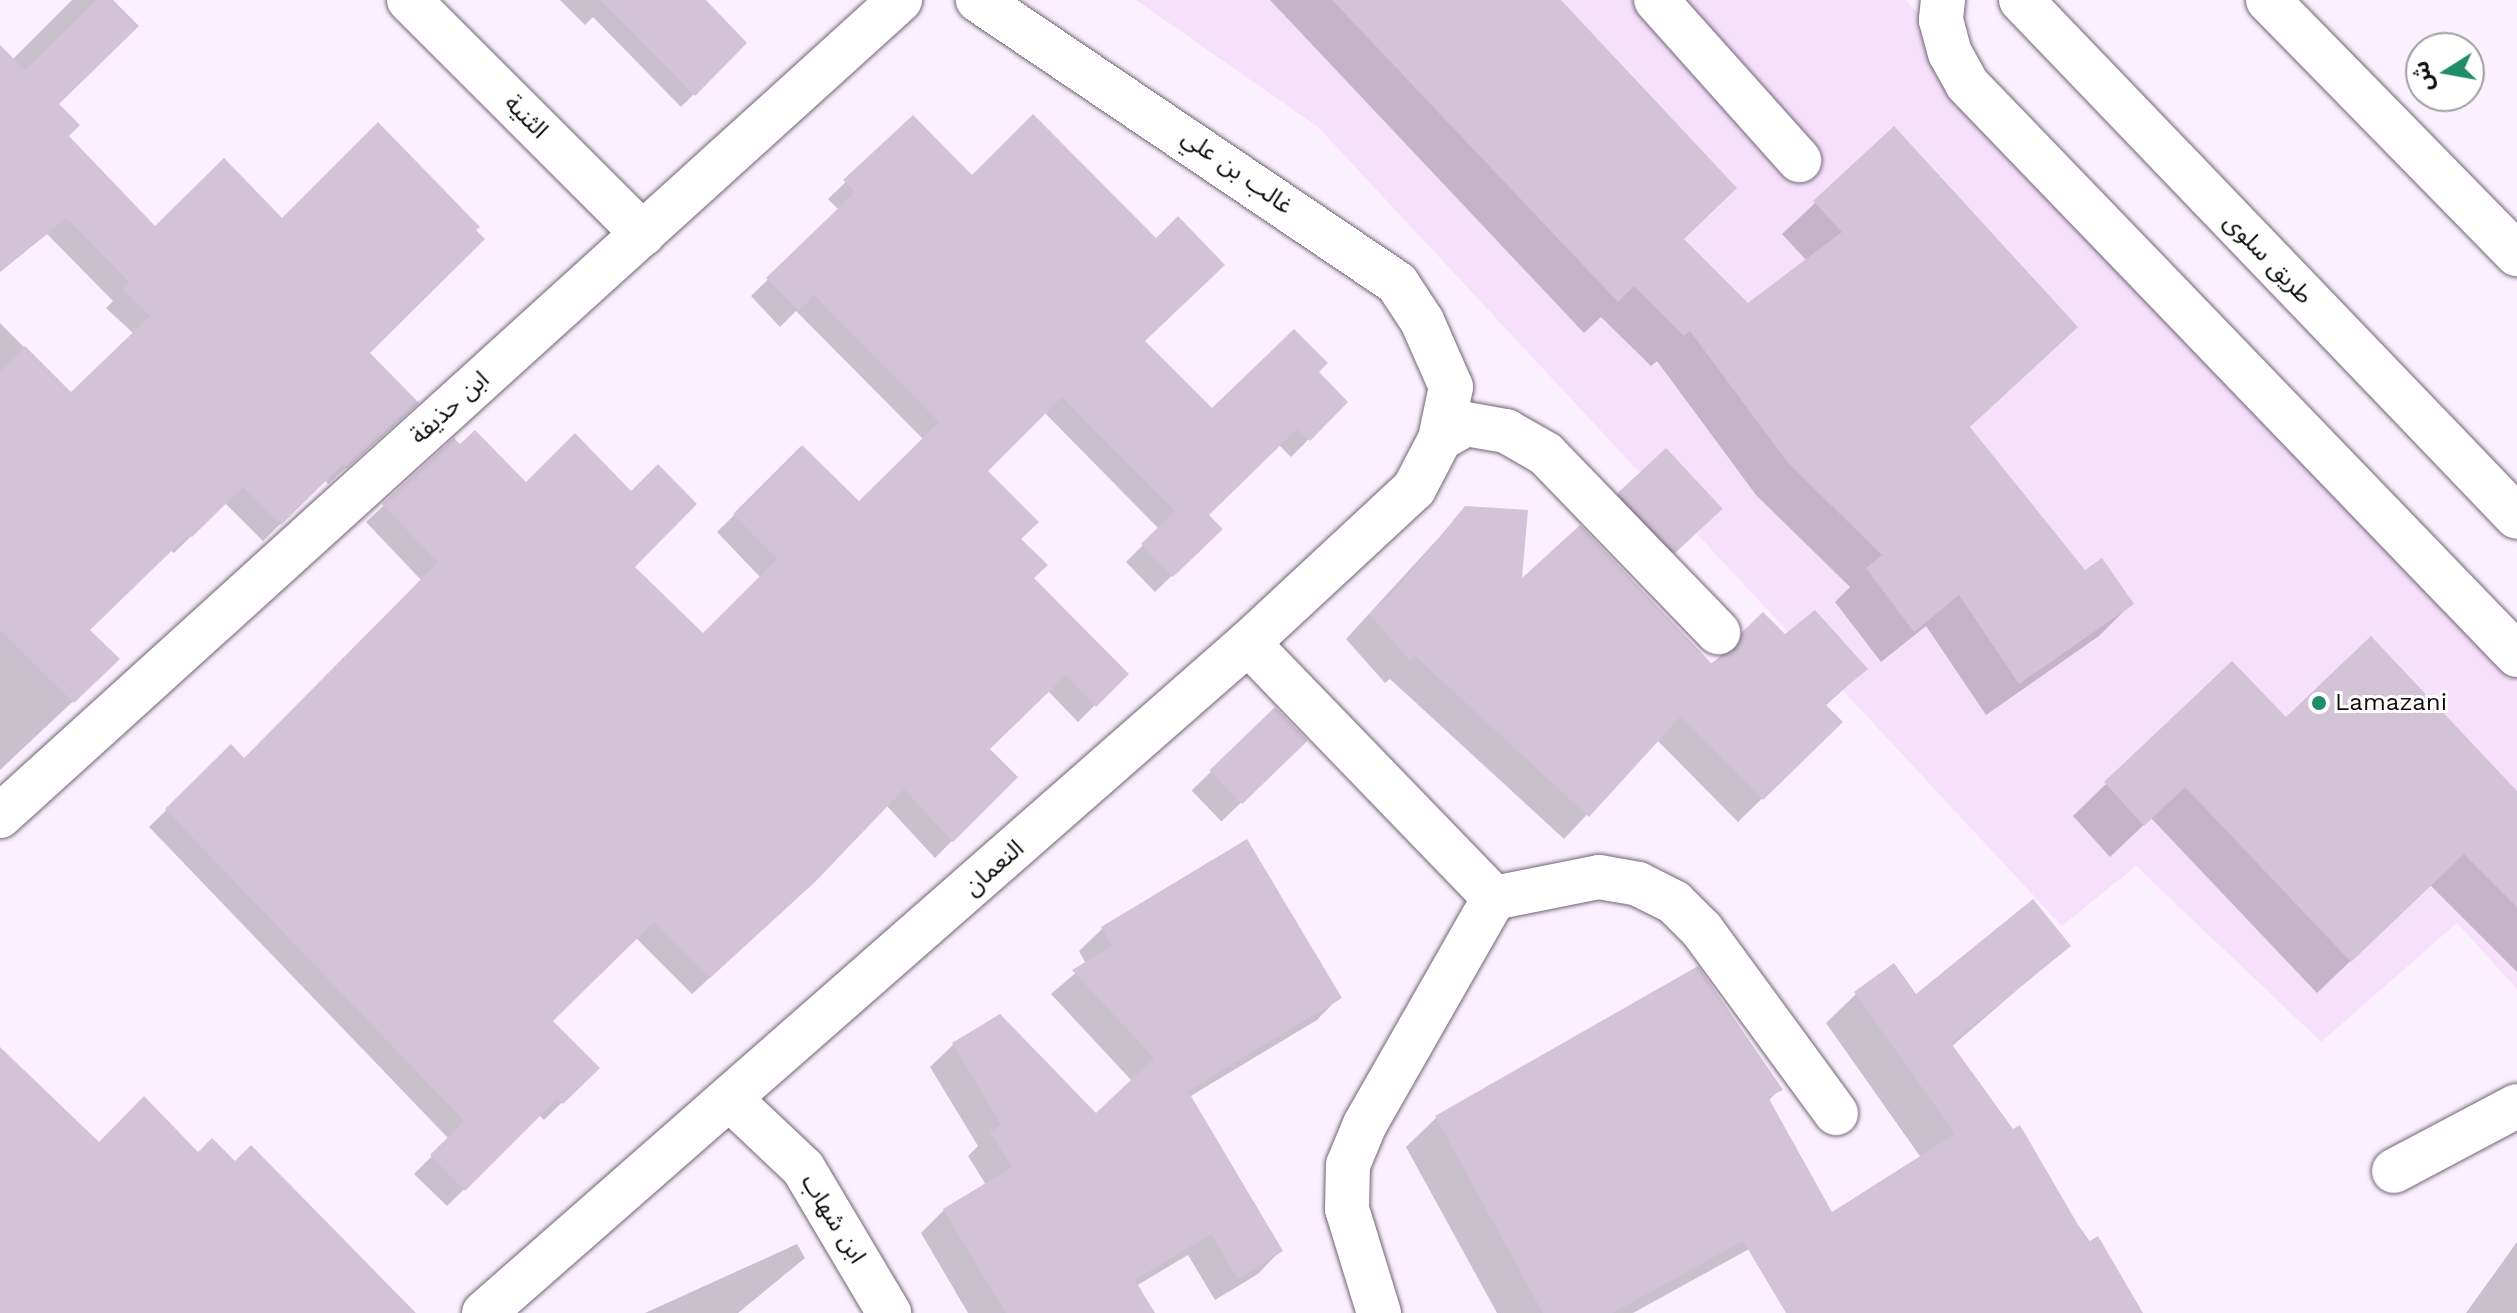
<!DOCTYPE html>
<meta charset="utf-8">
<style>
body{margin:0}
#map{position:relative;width:2517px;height:1313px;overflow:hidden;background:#fbf1fe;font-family:"Work Sans","Noto Sans Arabic",sans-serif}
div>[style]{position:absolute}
.built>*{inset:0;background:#f6e0fc}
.shadow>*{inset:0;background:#0003;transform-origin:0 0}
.building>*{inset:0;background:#d3c3d7;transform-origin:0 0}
.roads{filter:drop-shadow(0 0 2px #726375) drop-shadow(0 0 2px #726375)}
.minor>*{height:44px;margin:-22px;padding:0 22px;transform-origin:22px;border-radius:22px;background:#fff}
.major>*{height:44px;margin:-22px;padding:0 22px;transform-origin:22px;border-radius:22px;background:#fff}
.highway>*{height:44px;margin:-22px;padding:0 22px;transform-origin:22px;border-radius:22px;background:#fff}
.dots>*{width:22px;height:22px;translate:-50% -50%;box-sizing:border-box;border:4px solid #fff;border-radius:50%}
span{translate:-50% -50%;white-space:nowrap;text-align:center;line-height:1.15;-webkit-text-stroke:6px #fff;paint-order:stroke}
.street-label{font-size:24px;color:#110c12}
.poi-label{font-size:24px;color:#110c12}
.left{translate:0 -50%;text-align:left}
.north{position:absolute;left:2405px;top:32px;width:80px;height:80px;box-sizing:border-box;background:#fff;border:2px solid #a09ea0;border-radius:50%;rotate:259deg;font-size:22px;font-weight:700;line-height:32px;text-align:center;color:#110c12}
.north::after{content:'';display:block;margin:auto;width:28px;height:36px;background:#218c6a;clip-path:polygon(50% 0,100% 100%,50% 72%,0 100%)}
</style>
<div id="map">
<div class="built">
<i style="clip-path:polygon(1136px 0,1906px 0,2517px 675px,2517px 989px,2457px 923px,2321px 1042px,2136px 866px,2062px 926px,1318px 127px)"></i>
</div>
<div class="shadow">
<i style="clip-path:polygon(72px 0,110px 0,56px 104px,66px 136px,155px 229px,367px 353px,399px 420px,328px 484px,325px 480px,263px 541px,225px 503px,174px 553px,170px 550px,88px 630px,100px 676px,0 770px,0 323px,71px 395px,134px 334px,106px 308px,113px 301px,47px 234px,0 272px,0 52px,10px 62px)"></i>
<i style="clip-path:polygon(560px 0,703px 0,745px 43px,681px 107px,593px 17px,585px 25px)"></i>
<i style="clip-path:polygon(1270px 0,1558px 0,1682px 240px,1747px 305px,1807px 261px,1782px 234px,1894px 129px,1969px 428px,2085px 572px,2131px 604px,2099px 636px,1986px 715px,1926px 626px,1881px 662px,1835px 602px,1850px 587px,1756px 495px,1657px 361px,1651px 366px,1601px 317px,1584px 333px)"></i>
<i style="clip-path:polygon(913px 118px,1212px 411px,1316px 372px,1346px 402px,1291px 457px,1279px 445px,1207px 515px,1220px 529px,1155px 592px,1126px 562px,1159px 529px,1044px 412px,985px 471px,1032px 578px,1126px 674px,1078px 722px,1048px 691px,988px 749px,1015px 777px,935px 858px,886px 805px,797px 898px,692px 994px,636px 938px,551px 1021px,597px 1068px,544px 1120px,539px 1115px,447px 1206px,414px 1174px,449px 1139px,149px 827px,231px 747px,244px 760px,422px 581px,366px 522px,454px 441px,526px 485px,633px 567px,703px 636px,761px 578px,717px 532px,802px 448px,859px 504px,924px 440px,796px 311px,780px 327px,751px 296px,839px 210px,828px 199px)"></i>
<i style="clip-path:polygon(1619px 493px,1710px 518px,1664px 559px,1609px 503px)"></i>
<i style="clip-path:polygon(1466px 508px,1520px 583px,1710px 666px,1763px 615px,1785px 637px,1866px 669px,1825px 706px,1840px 722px,1738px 822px,1657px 740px,1564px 839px,1390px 679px,1385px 683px,1346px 639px)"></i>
<i style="left:1275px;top:710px;width:43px;height:116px;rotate:46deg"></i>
<i style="clip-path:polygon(2286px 720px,2517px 794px,2517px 972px,2430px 885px,2317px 993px,2151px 818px,2110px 857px,2073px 816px,2106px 784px)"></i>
<i style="clip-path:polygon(1246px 841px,1339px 997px,1317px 1020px,1189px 1097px,1280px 1251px,1258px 1274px,1215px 1300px,1188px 1255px,1136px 1286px,1153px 1313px,968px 1313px,921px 1233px,944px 1210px,986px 1185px,968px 1156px,978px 1146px,930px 1067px,953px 1045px,999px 1016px,1096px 1115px,1132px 1081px,1051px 994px,1086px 964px,1079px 951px,1102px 929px)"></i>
<i style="clip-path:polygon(2068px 946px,1951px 1047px,2141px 1313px,1789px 1313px,1924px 1162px,1826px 1023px,1856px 994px,1916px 997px)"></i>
<i style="clip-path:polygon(1780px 1089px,1768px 1101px,1791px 1226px,1633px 1313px,1497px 1313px,1406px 1147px,1436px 1118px)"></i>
<i style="clip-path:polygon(2517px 1242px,2517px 1313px,2466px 1313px)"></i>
<i style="clip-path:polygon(797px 1244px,805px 1258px,738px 1313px,645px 1313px)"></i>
</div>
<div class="building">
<i style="clip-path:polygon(96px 0,113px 0,139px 26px,59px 104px,80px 125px,69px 136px,155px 226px,224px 158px,282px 218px,378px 122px,480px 227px,476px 230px,485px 239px,370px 353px,419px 403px,347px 468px,343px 464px,281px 525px,243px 487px,192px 537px,189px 534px,90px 630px,120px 659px,74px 703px,0 630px,0 371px,25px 346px,71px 392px,150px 316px,122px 289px,129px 282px,66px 218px,0 271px,0 45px,25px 70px)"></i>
<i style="clip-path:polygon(600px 0,706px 0,747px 43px,695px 96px)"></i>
<i style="clip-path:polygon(1332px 0,1561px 0,1737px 188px,1684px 239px,1748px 303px,1842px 232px,1813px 201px,1894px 126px,2078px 327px,1970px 427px,2085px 570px,2102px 558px,2134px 604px,2019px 684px,1959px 595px,1914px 632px,1866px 568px,1882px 555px,1788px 463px,1690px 331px,1684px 336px,1634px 286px,1618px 302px)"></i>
<i style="clip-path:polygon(1033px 114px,1156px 238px,1178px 216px,1225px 265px,1145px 341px,1212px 408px,1294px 329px,1328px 363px,1319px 372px,1348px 402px,1310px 441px,1297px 429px,1209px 515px,1223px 529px,1173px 577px,1141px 544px,1175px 511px,1062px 397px,988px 471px,1039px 522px,1021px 539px,1048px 565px,1034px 578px,1129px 674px,1096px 707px,1066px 675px,990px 749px,1018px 777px,953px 842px,904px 789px,816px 881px,710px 978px,654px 922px,553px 1021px,600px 1068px,563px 1104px,557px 1099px,465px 1191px,430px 1155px,464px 1121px,165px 809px,231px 744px,244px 758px,438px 562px,382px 504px,454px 438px,460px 444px,475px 430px,526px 482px,575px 433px,631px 491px,658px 464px,697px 504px,635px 567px,703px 633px,777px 559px,733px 514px,802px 445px,859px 501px,939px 422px,814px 295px,799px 311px,766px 278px,855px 192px,843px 180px,913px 115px,972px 175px)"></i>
<i style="left:1666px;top:448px;width:83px;height:66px;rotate:47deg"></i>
<i style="clip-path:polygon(1465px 506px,1528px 510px,1522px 578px,1580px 525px,1711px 663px,1736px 649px,1742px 632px,1763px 612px,1785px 634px,1815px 610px,1868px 669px,1825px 704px,1843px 722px,1763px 800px,1681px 716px,1589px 817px,1415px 656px,1410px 661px,1369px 614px,1397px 589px)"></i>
<i style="clip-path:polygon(2371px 636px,2517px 791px,2517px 907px,2464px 854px,2351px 962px,2185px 787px,2144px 826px,2104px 782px,2232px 661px,2286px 717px)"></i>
<i style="left:1275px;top:707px;width:47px;height:91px;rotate:46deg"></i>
<i style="clip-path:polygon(1247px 839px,1342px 998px,1188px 1091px,1283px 1251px,1238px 1279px,1211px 1234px,1135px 1280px,1155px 1313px,1006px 1313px,943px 1209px,1012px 1167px,990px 1132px,1001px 1125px,952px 1043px,1000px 1014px,1096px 1113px,1154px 1058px,1072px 970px,1112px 946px,1101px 927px)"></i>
<i style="clip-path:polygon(2033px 899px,2071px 946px,1951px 1043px,2013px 1129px,2020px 1125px,2088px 1242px,2098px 1236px,2143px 1313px,1786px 1313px,1743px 1241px,1613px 1313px,1543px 1313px,1435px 1116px,1698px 966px,1783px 1090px,1768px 1097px,1832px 1212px,1955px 1134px,1854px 992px,1894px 963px,1916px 994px)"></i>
<i style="clip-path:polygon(0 1047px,99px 1142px,144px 1096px,198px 1152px,212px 1138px,235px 1161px,251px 1145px,416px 1313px,0 1313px)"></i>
</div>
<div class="roads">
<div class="minor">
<i style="left:409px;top:0;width:331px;rotate:45deg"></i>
<i style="left:1656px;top:0;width:215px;rotate:48.2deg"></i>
<i style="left:1943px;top:0;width:20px;rotate:96deg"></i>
<i style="left:1941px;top:20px;width:34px;rotate:75deg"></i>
<i style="left:1950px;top:53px;width:35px;rotate:61deg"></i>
<i style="left:1967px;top:84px;width:793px;rotate:46.07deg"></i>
<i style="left:1440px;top:439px;width:30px;rotate:-30deg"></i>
<i style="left:1466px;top:424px;width:41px;rotate:9.9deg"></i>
<i style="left:1506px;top:431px;width:46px;rotate:29.9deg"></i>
<i style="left:1546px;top:454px;width:248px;rotate:46deg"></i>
<i style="left:1248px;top:643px;width:354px;rotate:46deg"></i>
<i style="left:1494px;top:898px;width:260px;rotate:119.7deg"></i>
<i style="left:1365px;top:1124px;width:44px;rotate:112.5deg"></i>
<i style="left:1348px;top:1165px;width:44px;rotate:91.3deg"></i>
<i style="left:1347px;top:1209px;width:109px;rotate:72.9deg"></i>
<i style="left:0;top:816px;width:1215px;rotate:-42.2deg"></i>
<i style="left:1494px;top:898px;width:107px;rotate:-11.3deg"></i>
<i style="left:1599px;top:877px;width:40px;rotate:10deg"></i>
<i style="left:1638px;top:884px;width:40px;rotate:26.6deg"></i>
<i style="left:1674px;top:902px;width:40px;rotate:45deg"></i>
<i style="left:1702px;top:930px;width:227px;rotate:53.8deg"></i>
<i style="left:731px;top:1100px;width:99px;rotate:43.4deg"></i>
<i style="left:803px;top:1168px;width:169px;rotate:59.3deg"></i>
<i style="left:2394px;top:1171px;width:139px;rotate:-27.9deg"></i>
<i style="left:484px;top:1313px;width:1016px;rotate:-41.25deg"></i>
<i style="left:1248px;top:643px;width:226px;rotate:-42.9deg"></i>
<i style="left:1414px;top:489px;width:56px;rotate:-62.5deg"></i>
<i style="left:1440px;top:439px;width:53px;rotate:-78.1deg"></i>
<i style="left:1451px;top:387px;width:72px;rotate:-113.7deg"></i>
<i style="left:1422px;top:321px;width:45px;rotate:-123.3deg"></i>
<i style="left:1397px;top:283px;width:506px;rotate:-145.96deg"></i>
</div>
<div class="major">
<i style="left:2021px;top:0;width:716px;rotate:46.19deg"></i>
</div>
<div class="highway">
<i style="left:2268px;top:0;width:356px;rotate:45.6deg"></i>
</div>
</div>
<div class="dots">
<i style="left:2319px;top:703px;background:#218c6a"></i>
</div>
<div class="street-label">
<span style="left:526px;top:117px;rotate:45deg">الثنية</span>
<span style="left:1237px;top:172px;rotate:35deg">غالب بن علي</span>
<span style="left:2268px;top:259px;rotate:46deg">طريق سلوى</span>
<span style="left:450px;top:408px;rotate:-42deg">ابن حذيفة</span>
<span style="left:994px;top:868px;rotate:-41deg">النعمان</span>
<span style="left:833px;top:1219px;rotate:58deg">ابن شهاب</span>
</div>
<div class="poi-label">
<span class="left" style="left:2335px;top:703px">Lamazani</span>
</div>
<div class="north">ش</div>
</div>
